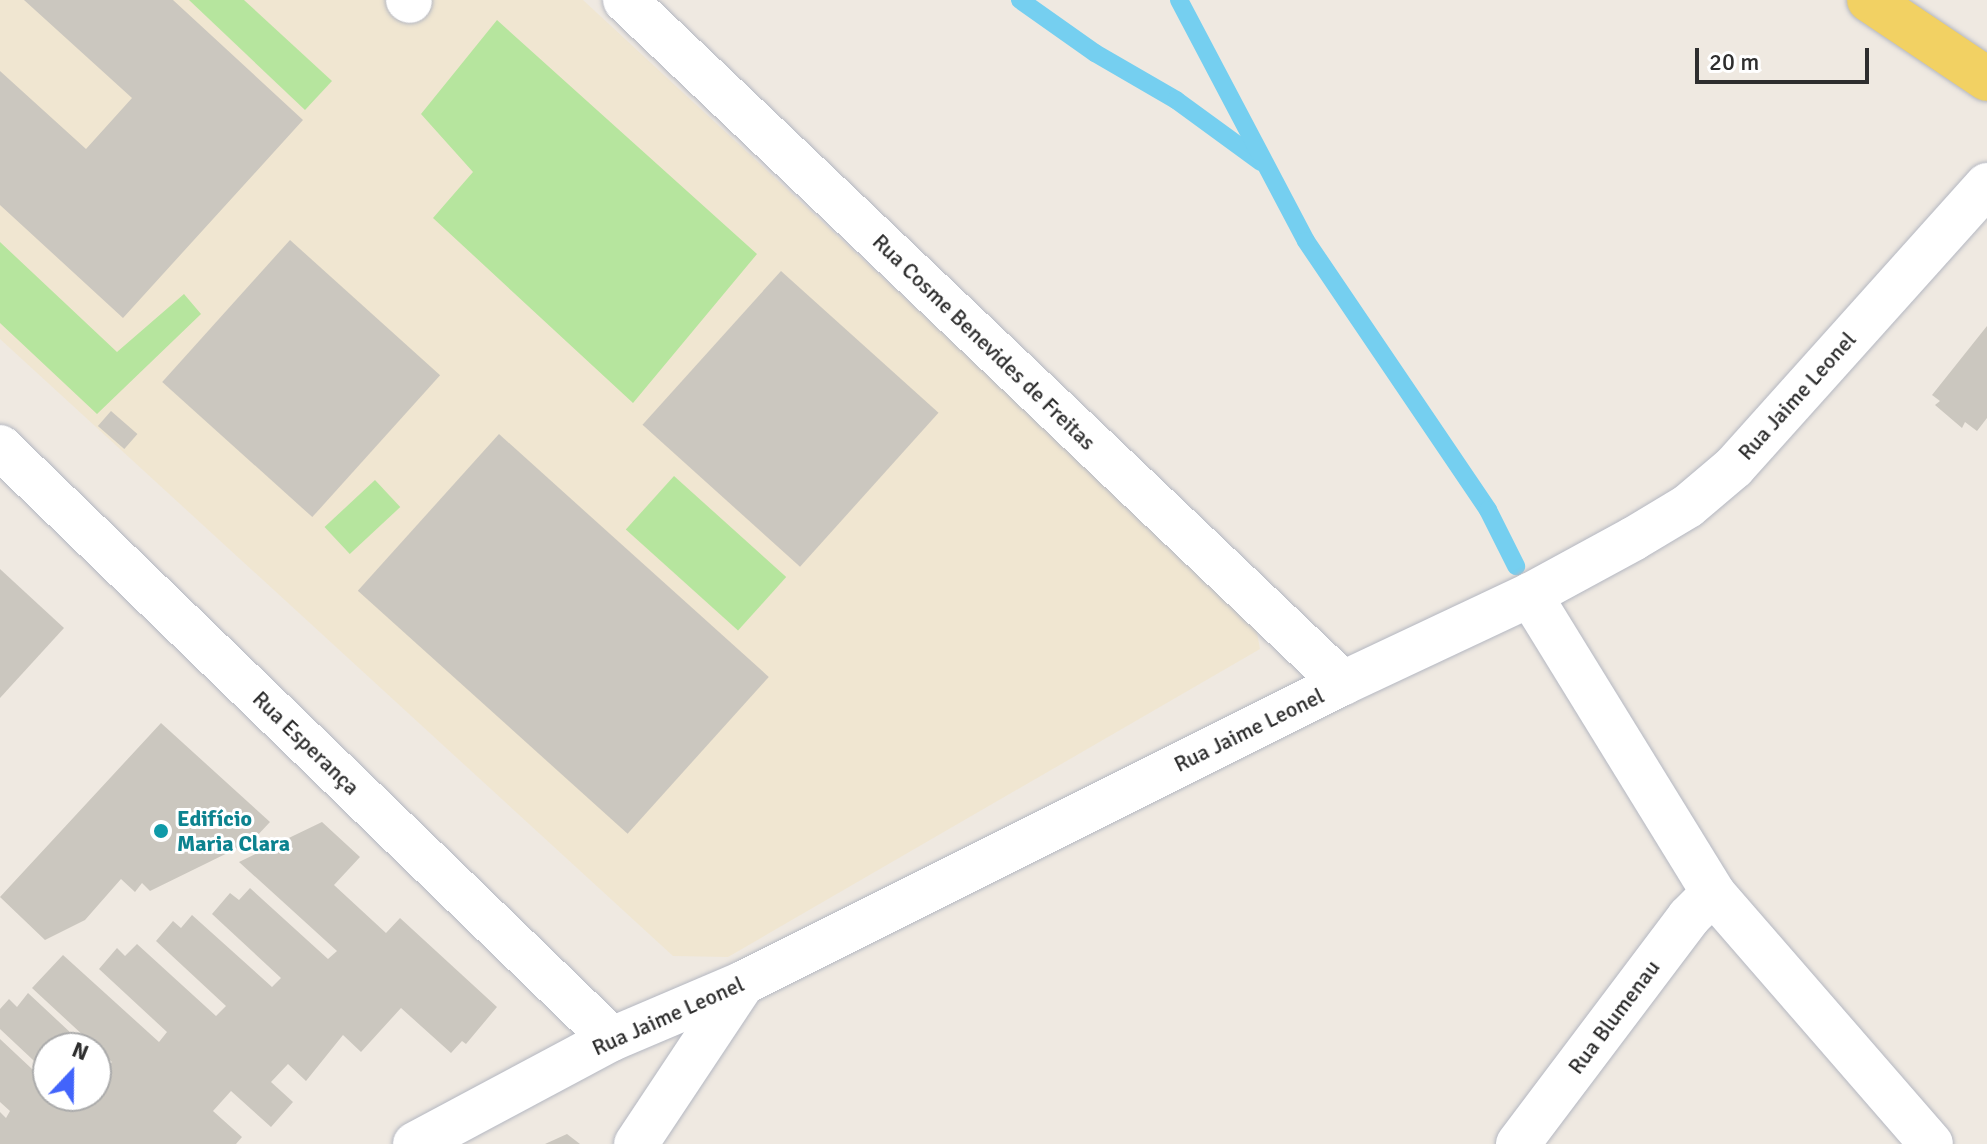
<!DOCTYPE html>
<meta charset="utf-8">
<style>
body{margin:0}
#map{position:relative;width:1987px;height:1144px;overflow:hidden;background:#efe9e1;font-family:Signika,sans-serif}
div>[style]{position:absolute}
.education>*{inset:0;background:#f0e6d1}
.green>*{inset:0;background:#b6e59e;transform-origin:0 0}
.stream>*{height:18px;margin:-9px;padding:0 9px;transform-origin:9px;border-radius:9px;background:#75cff0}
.building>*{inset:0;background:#cbc7bf;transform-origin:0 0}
.roads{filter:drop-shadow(0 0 2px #b4b7c1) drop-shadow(0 0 2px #b4b7c1)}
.minor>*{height:44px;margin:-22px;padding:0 22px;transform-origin:22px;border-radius:22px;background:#fff}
.major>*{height:44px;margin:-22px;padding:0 22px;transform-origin:22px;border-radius:22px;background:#f2d163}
.dots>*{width:22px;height:22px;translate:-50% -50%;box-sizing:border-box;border:4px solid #fff;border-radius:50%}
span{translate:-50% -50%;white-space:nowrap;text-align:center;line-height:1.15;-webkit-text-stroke:6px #fff;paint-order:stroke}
.street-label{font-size:22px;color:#2e2e2e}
.culture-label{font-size:22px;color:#0d838f;font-weight:700}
.left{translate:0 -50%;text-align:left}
.north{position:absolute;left:32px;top:1032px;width:80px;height:80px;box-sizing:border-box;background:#fff;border:2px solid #ababab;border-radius:50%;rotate:22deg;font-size:22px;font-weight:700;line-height:32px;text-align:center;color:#2e2e2e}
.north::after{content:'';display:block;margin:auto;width:28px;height:36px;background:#4264fb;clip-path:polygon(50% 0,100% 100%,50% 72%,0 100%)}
.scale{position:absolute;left:1695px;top:48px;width:174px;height:36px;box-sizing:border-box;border:4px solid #2e2e2e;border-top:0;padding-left:10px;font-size:24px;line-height:28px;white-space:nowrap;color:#2e2e2e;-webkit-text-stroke:6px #fff;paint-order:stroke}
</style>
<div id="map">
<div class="education">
<i style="clip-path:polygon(0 0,583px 0,1255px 623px,1260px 649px,728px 957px,673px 956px,0 339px)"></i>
</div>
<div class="green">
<i style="clip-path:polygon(189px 0,244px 0,332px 81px,305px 110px)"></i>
<i style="clip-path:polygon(497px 20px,757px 254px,633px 403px,433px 218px,473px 172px,421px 114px)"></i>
<i style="clip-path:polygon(0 242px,117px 352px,184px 294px,201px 314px,97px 414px,0 323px)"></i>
<i style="left:674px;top:476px;width:151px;height:72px;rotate:42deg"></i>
<i style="left:375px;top:480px;width:37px;height:69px;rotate:47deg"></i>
</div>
<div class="stream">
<i style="left:1020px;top:0;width:92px;rotate:35.2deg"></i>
<i style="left:1095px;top:53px;width:94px;rotate:30.1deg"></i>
<i style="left:1176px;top:100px;width:105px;rotate:36.1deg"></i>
<i style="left:1179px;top:0;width:272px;rotate:62.2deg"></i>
<i style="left:1306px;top:241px;width:325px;rotate:55.9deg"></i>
<i style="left:1488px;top:510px;width:63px;rotate:63.4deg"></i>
</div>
<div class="building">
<i style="clip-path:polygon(24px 0,173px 0,303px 120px,123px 318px,0 205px,0 71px,86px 149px,132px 98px)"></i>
<i style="left:290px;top:240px;width:202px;height:191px;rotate:42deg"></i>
<i style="left:781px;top:271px;width:212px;height:207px;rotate:42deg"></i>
<i style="clip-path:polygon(1987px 326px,1987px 418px,1977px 431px,1965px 422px,1962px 428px,1935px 405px,1940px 401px,1932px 395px)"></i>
<i style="left:111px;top:411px;width:35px;height:20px;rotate:41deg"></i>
<i style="left:499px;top:434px;width:363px;height:211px;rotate:42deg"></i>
<i style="clip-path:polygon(0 569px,64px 628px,0 698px)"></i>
<i style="clip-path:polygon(161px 723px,270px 822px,252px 841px,150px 891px,142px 883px,135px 892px,121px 879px,85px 920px,45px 940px,0 897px)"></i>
<i style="clip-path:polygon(322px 822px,360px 857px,334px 885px,386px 933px,400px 918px,497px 1007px,466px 1044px,462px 1041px,451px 1053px,401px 1008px,361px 1052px,343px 1035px,306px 1081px,288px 1064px,271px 1082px,293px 1102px,271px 1127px,231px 1091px,213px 1111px,242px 1137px,236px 1144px,0 1144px,0 1112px,6px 1118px,10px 1111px,0 1102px,0 1039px,48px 1084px,48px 1096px,96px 1096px,96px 1057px,107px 1067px,112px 1062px,32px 988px,63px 955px,159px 1042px,167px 1032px,99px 969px,117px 948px,125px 956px,137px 944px,216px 1016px,226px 1006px,156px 941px,173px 921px,181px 928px,192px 915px,272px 987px,281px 978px,212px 914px,230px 893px,239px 900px,250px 888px,328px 959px,337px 951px,239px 862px)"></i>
<i style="clip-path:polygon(28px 993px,87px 1048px,48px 1048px,48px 1074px,0 1029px,0 1009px,9px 999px,17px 1007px)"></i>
<i style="clip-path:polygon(567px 1134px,580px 1144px,545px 1144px)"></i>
</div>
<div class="roads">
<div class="minor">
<i style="left:408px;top:0;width:2px;rotate:27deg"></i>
<i style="left:625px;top:0;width:991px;rotate:43.57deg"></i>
<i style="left:0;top:447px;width:851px;rotate:44.05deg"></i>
<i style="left:1530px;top:595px;width:350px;rotate:58.4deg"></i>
<i style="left:1713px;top:893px;width:332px;rotate:49deg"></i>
<i style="left:415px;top:1144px;width:223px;rotate:-28.1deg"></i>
<i style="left:612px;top:1039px;width:142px;rotate:-23.1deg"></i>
<i style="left:743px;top:983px;width:671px;rotate:-26.57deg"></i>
<i style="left:1343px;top:683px;width:207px;rotate:-25.2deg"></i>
<i style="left:1530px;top:595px;width:117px;rotate:-28.5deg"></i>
<i style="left:1633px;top:539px;width:64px;rotate:-31deg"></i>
<i style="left:1688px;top:506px;width:60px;rotate:-40.3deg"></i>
<i style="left:1734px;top:467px;width:379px;rotate:-48.1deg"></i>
<i style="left:636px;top:1144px;width:193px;rotate:-56.4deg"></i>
<i style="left:1518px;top:1144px;width:284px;rotate:-53deg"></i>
<i style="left:1689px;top:917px;width:34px;rotate:-45deg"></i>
</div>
<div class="major">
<i style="left:1869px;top:0;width:142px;rotate:33.8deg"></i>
</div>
</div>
<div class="dots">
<i style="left:161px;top:831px;background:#0f9aa8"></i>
</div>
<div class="street-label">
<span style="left:984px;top:342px;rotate:44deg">Rua Cosme Benevides de Freitas</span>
<span style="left:1797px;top:396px;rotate:-48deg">Rua Jaime Leonel</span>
<span style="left:1249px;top:730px;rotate:-26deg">Rua Jaime Leonel</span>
<span style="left:306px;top:743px;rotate:44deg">Rua Esperança</span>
<span style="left:668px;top:1016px;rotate:-24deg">Rua Jaime Leonel</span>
<span style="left:1614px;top:1017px;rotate:-53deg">Rua Blumenau</span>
</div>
<div class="culture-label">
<span class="left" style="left:177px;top:831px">Edifício<br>Maria Clara</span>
</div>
<div class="north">N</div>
<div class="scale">20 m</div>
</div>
